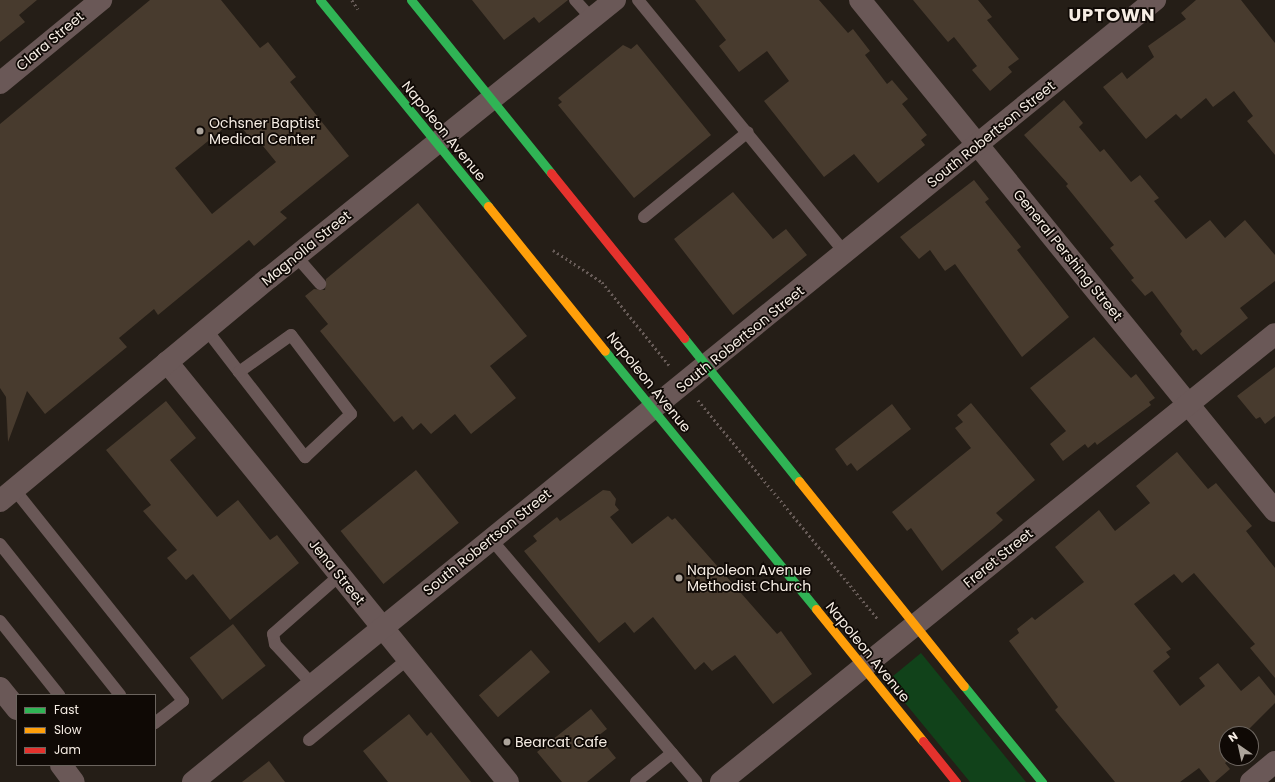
<!DOCTYPE html>
<style>
body{margin:0}
#map{position:relative;width:1275px;height:782px;overflow:hidden;background:#251e17;font-family:Poppins,sans-serif}
div>[style]{position:absolute}
.green>*{inset:0;background:#11421a}
.building>*{inset:0;background:#483b2e;transform-origin:0 0}
.path>*{height:2.5px;margin-top:-1.25px;transform-origin:0;background:repeating-linear-gradient(90deg,#685c58 0 2px,transparent 0 5px)}
.lane>*{height:12px;margin:-6px;padding:0 6px;transform-origin:6px;border-radius:6px;background:#6a5857}
.street>*{height:22px;margin:-11px;padding:0 11px;transform-origin:11px;border-radius:11px;background:#6a5857}
.fast>*{height:9px;margin:-4.5px;padding:0 4.5px;transform-origin:4.5px;border-radius:4.5px;background:#30b455}
.slow>*{height:9px;margin:-4.5px;padding:0 4.5px;transform-origin:4.5px;border-radius:4.5px;background:#ff9f0a}
.jam>*{height:9px;margin:-4.5px;padding:0 4.5px;transform-origin:4.5px;border-radius:4.5px;background:#e5322d}
.dots>*{width:11px;height:11px;translate:-50% -50%;box-sizing:border-box;border:2px solid #0f0905;border-radius:50%}
span{translate:-50% -50%;white-space:nowrap;text-align:center;line-height:1.15;-webkit-text-stroke:3.5px #0f0905;paint-order:stroke}
.street-label{font-size:14px;color:#f6ede4}
.poi-label{font-size:14px;color:#f6ede4}
.left{translate:0 -50%;text-align:left}
.district-label{font-size:18px;color:#f6ede4;font-weight:700;letter-spacing:1px}
.legend{position:absolute;left:16px;top:694px;width:140px;height:72px;box-sizing:border-box;background:#0f0905;border:1px solid #6b645e;margin:0;padding:5px 7px;list-style:none;font-size:12px;color:#f6ede4}
.legend li{display:flex;align-items:center;gap:8px;height:20px}
.legend b{width:20px;border:1px solid #6b645e}
.north{position:absolute;left:1219px;top:726px;width:40px;height:40px;box-sizing:border-box;background:#0f0905;border:1px solid #6b645e;border-radius:50%;rotate:326deg;font-size:11px;font-weight:700;line-height:16px;text-align:center;color:#f6ede4}
.north::after{content:'';display:block;margin:auto;width:14px;height:18px;background:#ada59c;clip-path:polygon(50% 0,100% 100%,50% 72%,0 100%)}
</style>
<div id="map">
<div class="green">
<i style="clip-path:polygon(921px 653px,1026px 782px,970px 782px,887px 681px)"></i>
</div>
<div class="building">
<i style="clip-path:polygon(0 0,37px 0,19px 15px,25px 22px,0 42px)"></i>
<i style="clip-path:polygon(evenodd,150px 0,221px 0,260px 48px,268px 42px,296px 77px,290px 82px,349px 156px,280px 212px,287px 218px,254px 246px,249px 240px,158px 315px,154px 309px,119px 338px,127px 347px,45px 414px,27px 391px,8px 442px,6px 397px,0 388px,0 124px,150px 0,235px 119px,250px 138px,254px 135px,276px 162px,212px 214px,175px 168px,235px 119px)"></i>
<i style="clip-path:polygon(472px 0,568px 0,539px 23px,534px 17px,504px 40px)"></i>
<i style="clip-path:polygon(695px 0,819px 0,848px 33px,853px 29px,870px 51px,865px 55px,887px 84px,892px 80px,908px 99px,902px 104px,927px 135px,921px 140px,925px 145px,878px 183px,854px 154px,824px 177px,764px 101px,789px 81px,767px 51px,739px 72px,719px 46px,726px 40px)"></i>
<i style="clip-path:polygon(913px 0,978px 0,992px 17px,987px 20px,1019px 59px,1008px 67px,1012px 72px,990px 91px,972px 70px,977px 66px,954px 37px,948px 42px)"></i>
<i style="clip-path:polygon(1196px 0,1241px 0,1275px 43px,1275px 155px,1247px 121px,1253px 116px,1234px 91px,1213px 107px,1206px 98px,1181px 119px,1176px 114px,1146px 139px,1103px 87px,1122px 72px,1127px 79px,1154px 57px,1148px 46px,1186px 19px,1181px 13px)"></i>
<i style="clip-path:polygon(637px 44px,711px 135px,634px 198px,558px 105px,562px 102px,558px 98px,623px 45px,631px 49px)"></i>
<i style="clip-path:polygon(1064px 100px,1083px 123px,1079px 127px,1100px 152px,1104px 149px,1131px 182px,1140px 175px,1159px 198px,1154px 201px,1186px 239px,1210px 220px,1225px 238px,1245px 220px,1275px 255px,1275px 281px,1240px 308px,1248px 318px,1201px 355px,1196px 349px,1193px 351px,1180px 334px,1182px 331px,1152px 291px,1145px 296px,1131px 280px,1134px 278px,1110px 248px,1114px 245px,1066px 186px,1068px 184px,1024px 135px)"></i>
<i style="clip-path:polygon(974px 180px,989px 199px,985px 202px,1021px 247px,1017px 250px,1069px 317px,1022px 357px,955px 264px,945px 271px,930px 250px,919px 259px,900px 237px)"></i>
<i style="clip-path:polygon(733px 192px,773px 239px,786px 229px,807px 255px,733px 315px,674px 239px)"></i>
<i style="clip-path:polygon(418px 203px,527px 336px,490px 366px,516px 398px,471px 434px,455px 414px,431px 434px,421px 423px,413px 430px,402px 416px,394px 422px,320px 331px,328px 324px,305px 296px,314px 289px,325px 290px,326px 279px)"></i>
<i style="clip-path:polygon(1094px 337px,1131px 378px,1136px 374px,1155px 398px,1149px 402px,1151px 405px,1097px 445px,1095px 442px,1088px 448px,1085px 444px,1063px 461px,1050px 444px,1066px 431px,1030px 388px)"></i>
<i style="clip-path:polygon(1275px 367px,1275px 416px,1265px 424px,1260px 417px,1256px 419px,1237px 396px)"></i>
<i style="clip-path:polygon(166px 401px,196px 438px,170px 460px,217px 517px,238px 500px,270px 540px,277px 535px,299px 563px,230px 620px,193px 574px,186px 580px,167px 558px,177px 550px,143px 511px,151px 505px,106px 450px)"></i>
<i style="clip-path:polygon(971px 403px,1035px 480px,996px 513px,1003px 520px,994px 528px,942px 571px,911px 528px,907px 531px,892px 512px,971px 448px,955px 428px,963px 422px,957px 415px)"></i>
<i style="clip-path:polygon(892px 404px,911px 429px,857px 471px,851px 463px,847px 466px,835px 449px)"></i>
<i style="clip-path:polygon(1177px 452px,1208px 489px,1216px 483px,1252px 526px,1246px 531px,1275px 568px,1275px 678px,1250px 648px,1255px 644px,1194px 573px,1182px 583px,1174px 574px,1134px 604px,1171px 649px,1166px 652px,1170px 657px,1153px 671px,1180px 706px,1205px 686px,1199px 678px,1218px 663px,1241px 691px,1259px 676px,1275px 696px,1275px 703px,1244px 734px,1227px 734px,1227px 758px,1231px 758px,1225px 763px,1230px 769px,1215px 782px,1210px 782px,1199px 768px,1180px 782px,1115px 782px,1055px 710px,1058px 707px,1009px 641px,1019px 633px,1017px 629px,1032px 617px,1035px 620px,1084px 582px,1055px 547px,1099px 510px,1115px 531px,1150px 503px,1136px 486px)"></i>
<i style="left:416px;top:470px;width:68px;height:97px;rotate:51deg"></i>
<i style="clip-path:polygon(603px 490px,610px 491px,616px 499px,615px 505px,619px 510px,610px 517px,632px 544px,668px 516px,672px 520px,675px 518px,777px 634px,781px 631px,812px 674px,773px 704px,735px 655px,712px 671px,704px 662px,695px 670px,653px 617px,634px 633px,625px 622px,599px 643px,524px 551px,537px 541px,533px 536px,557px 517px,560px 521px)"></i>
<i style="left:233px;top:624px;width:53px;height:55px;rotate:52deg"></i>
<i style="left:531px;top:650px;width:29px;height:69px;rotate:49deg"></i>
<i style="clip-path:polygon(591px 709px,607px 729px,598px 736px,616px 758px,587px 782px,562px 782px,537px 752px)"></i>
<i style="clip-path:polygon(409px 714px,427px 736px,431px 732px,471px 782px,388px 782px,363px 751px)"></i>
<i style="clip-path:polygon(269px 761px,285px 782px,242px 782px)"></i>
</div>
<div class="path">
<i style="left:352px;top:0;width:11px;rotate:56deg"></i>
<i style="left:553px;top:250px;width:59px;rotate:33.1deg"></i>
<i style="left:602px;top:282px;width:107px;rotate:51.1deg"></i>
<i style="left:698px;top:400px;width:283px;rotate:50.6deg"></i>
</div>
<div class="lane">
<i style="left:575px;top:0;width:25px;rotate:48deg"></i>
<i style="left:638px;top:0;width:327px;rotate:50.7deg"></i>
<i style="left:644px;top:217px;width:134px;rotate:-39.3deg"></i>
<i style="left:296px;top:256px;width:37px;rotate:49deg"></i>
<i style="left:206px;top:329px;width:54px;rotate:52.5deg"></i>
<i style="left:239px;top:372px;width:108px;rotate:52.2deg"></i>
<i style="left:305px;top:457px;width:63px;rotate:-43.1deg"></i>
<i style="left:351px;top:414px;width:99px;rotate:-127.2deg"></i>
<i style="left:291px;top:335px;width:64px;rotate:144.6deg"></i>
<i style="left:14px;top:489px;width:271px;rotate:51.4deg"></i>
<i style="left:183px;top:701px;width:36px;rotate:142deg"></i>
<i style="left:491px;top:539px;width:318px;rotate:49.8deg"></i>
<i style="left:0;top:544px;width:193px;rotate:51.5deg"></i>
<i style="left:0;top:621px;width:95px;rotate:51.4deg"></i>
<i style="left:312px;top:684px;width:54px;rotate:-132.8deg"></i>
<i style="left:275px;top:644px;width:10px;rotate:-101deg"></i>
<i style="left:273px;top:634px;width:89px;rotate:-41.4deg"></i>
<i style="left:309px;top:740px;width:128px;rotate:-39.3deg"></i>
<i style="left:636px;top:782px;width:46px;rotate:-38.9deg"></i>
</div>
<div class="street">
<i style="left:860px;top:0;width:658px;rotate:50.92deg"></i>
<i style="left:0;top:83px;width:131px;rotate:-39.4deg"></i>
<i style="left:167px;top:362px;width:541px;rotate:50.93deg"></i>
<i style="left:0;top:501px;width:349px;rotate:-39.7deg"></i>
<i style="left:269px;top:278px;width:444px;rotate:-38.8deg"></i>
<i style="left:0;top:688px;width:27px;rotate:51deg"></i>
<i style="left:61px;top:765px;width:21px;rotate:53deg"></i>
<i style="left:193px;top:782px;width:1240px;rotate:-39.11deg"></i>
<i style="left:721px;top:782px;width:712px;rotate:-38.96deg"></i>
<i style="left:1251px;top:782px;width:31px;rotate:-40deg"></i>
</div>
<div class="fast">
<i style="left:320px;top:0;width:266px;rotate:50.8deg"></i>
<i style="left:411px;top:0;width:223px;rotate:51deg"></i>
<i style="left:684px;top:338px;width:184px;rotate:51.2deg"></i>
<i style="left:605px;top:351px;width:333px;rotate:50.7deg"></i>
<i style="left:964px;top:686px;width:124px;rotate:50.9deg"></i>
</div>
<div class="slow">
<i style="left:488px;top:206px;width:186px;rotate:51.1deg"></i>
<i style="left:799px;top:481px;width:263px;rotate:51.2deg"></i>
<i style="left:816px;top:609px;width:170px;rotate:51deg"></i>
</div>
<div class="jam">
<i style="left:551px;top:173px;width:212px;rotate:51.1deg"></i>
<i style="left:923px;top:741px;width:53px;rotate:51.2deg"></i>
</div>
<div class="dots">
<i style="left:200px;top:131px;background:#ada59c"></i>
<i style="left:679px;top:578px;background:#ada59c"></i>
<i style="left:507px;top:742px;background:#ada59c"></i>
</div>
<div class="street-label">
<span style="left:50px;top:41px;rotate:-40deg">Clara Street</span>
<span style="left:444px;top:131px;rotate:51deg">Napoleon Avenue</span>
<span style="left:991px;top:134px;rotate:-39deg">South Robertson Street</span>
<span style="left:306px;top:248px;rotate:-39deg">Magnolia Street</span>
<span style="left:1068px;top:255px;rotate:51deg">General Pershing Street</span>
<span style="left:740px;top:339px;rotate:-39deg">South Robertson Street</span>
<span style="left:649px;top:382px;rotate:51deg">Napoleon Avenue</span>
<span style="left:487px;top:542px;rotate:-39deg">South Robertson Street</span>
<span style="left:998px;top:558px;rotate:-39deg">Freret Street</span>
<span style="left:337px;top:572px;rotate:51deg">Jena Street</span>
<span style="left:868px;top:652px;rotate:51deg">Napoleon Avenue</span>
</div>
<div class="poi-label">
<span class="left" style="left:209px;top:131px">Ochsner Baptist<br>Medical Center</span>
<span class="left" style="left:687px;top:578px">Napoleon Avenue<br>Methodist Church</span>
<span class="left" style="left:515px;top:742px">Bearcat Cafe</span>
</div>
<div class="district-label">
<span style="left:1112px;top:15px">UPTOWN</span>
</div>
<ul class="legend">
<li><b style="height:5px;background:#30b455"></b>Fast</li>
<li><b style="height:5px;background:#ff9f0a"></b>Slow</li>
<li><b style="height:5px;background:#e5322d"></b>Jam</li>
</ul>
<div class="north">N</div>
</div>
